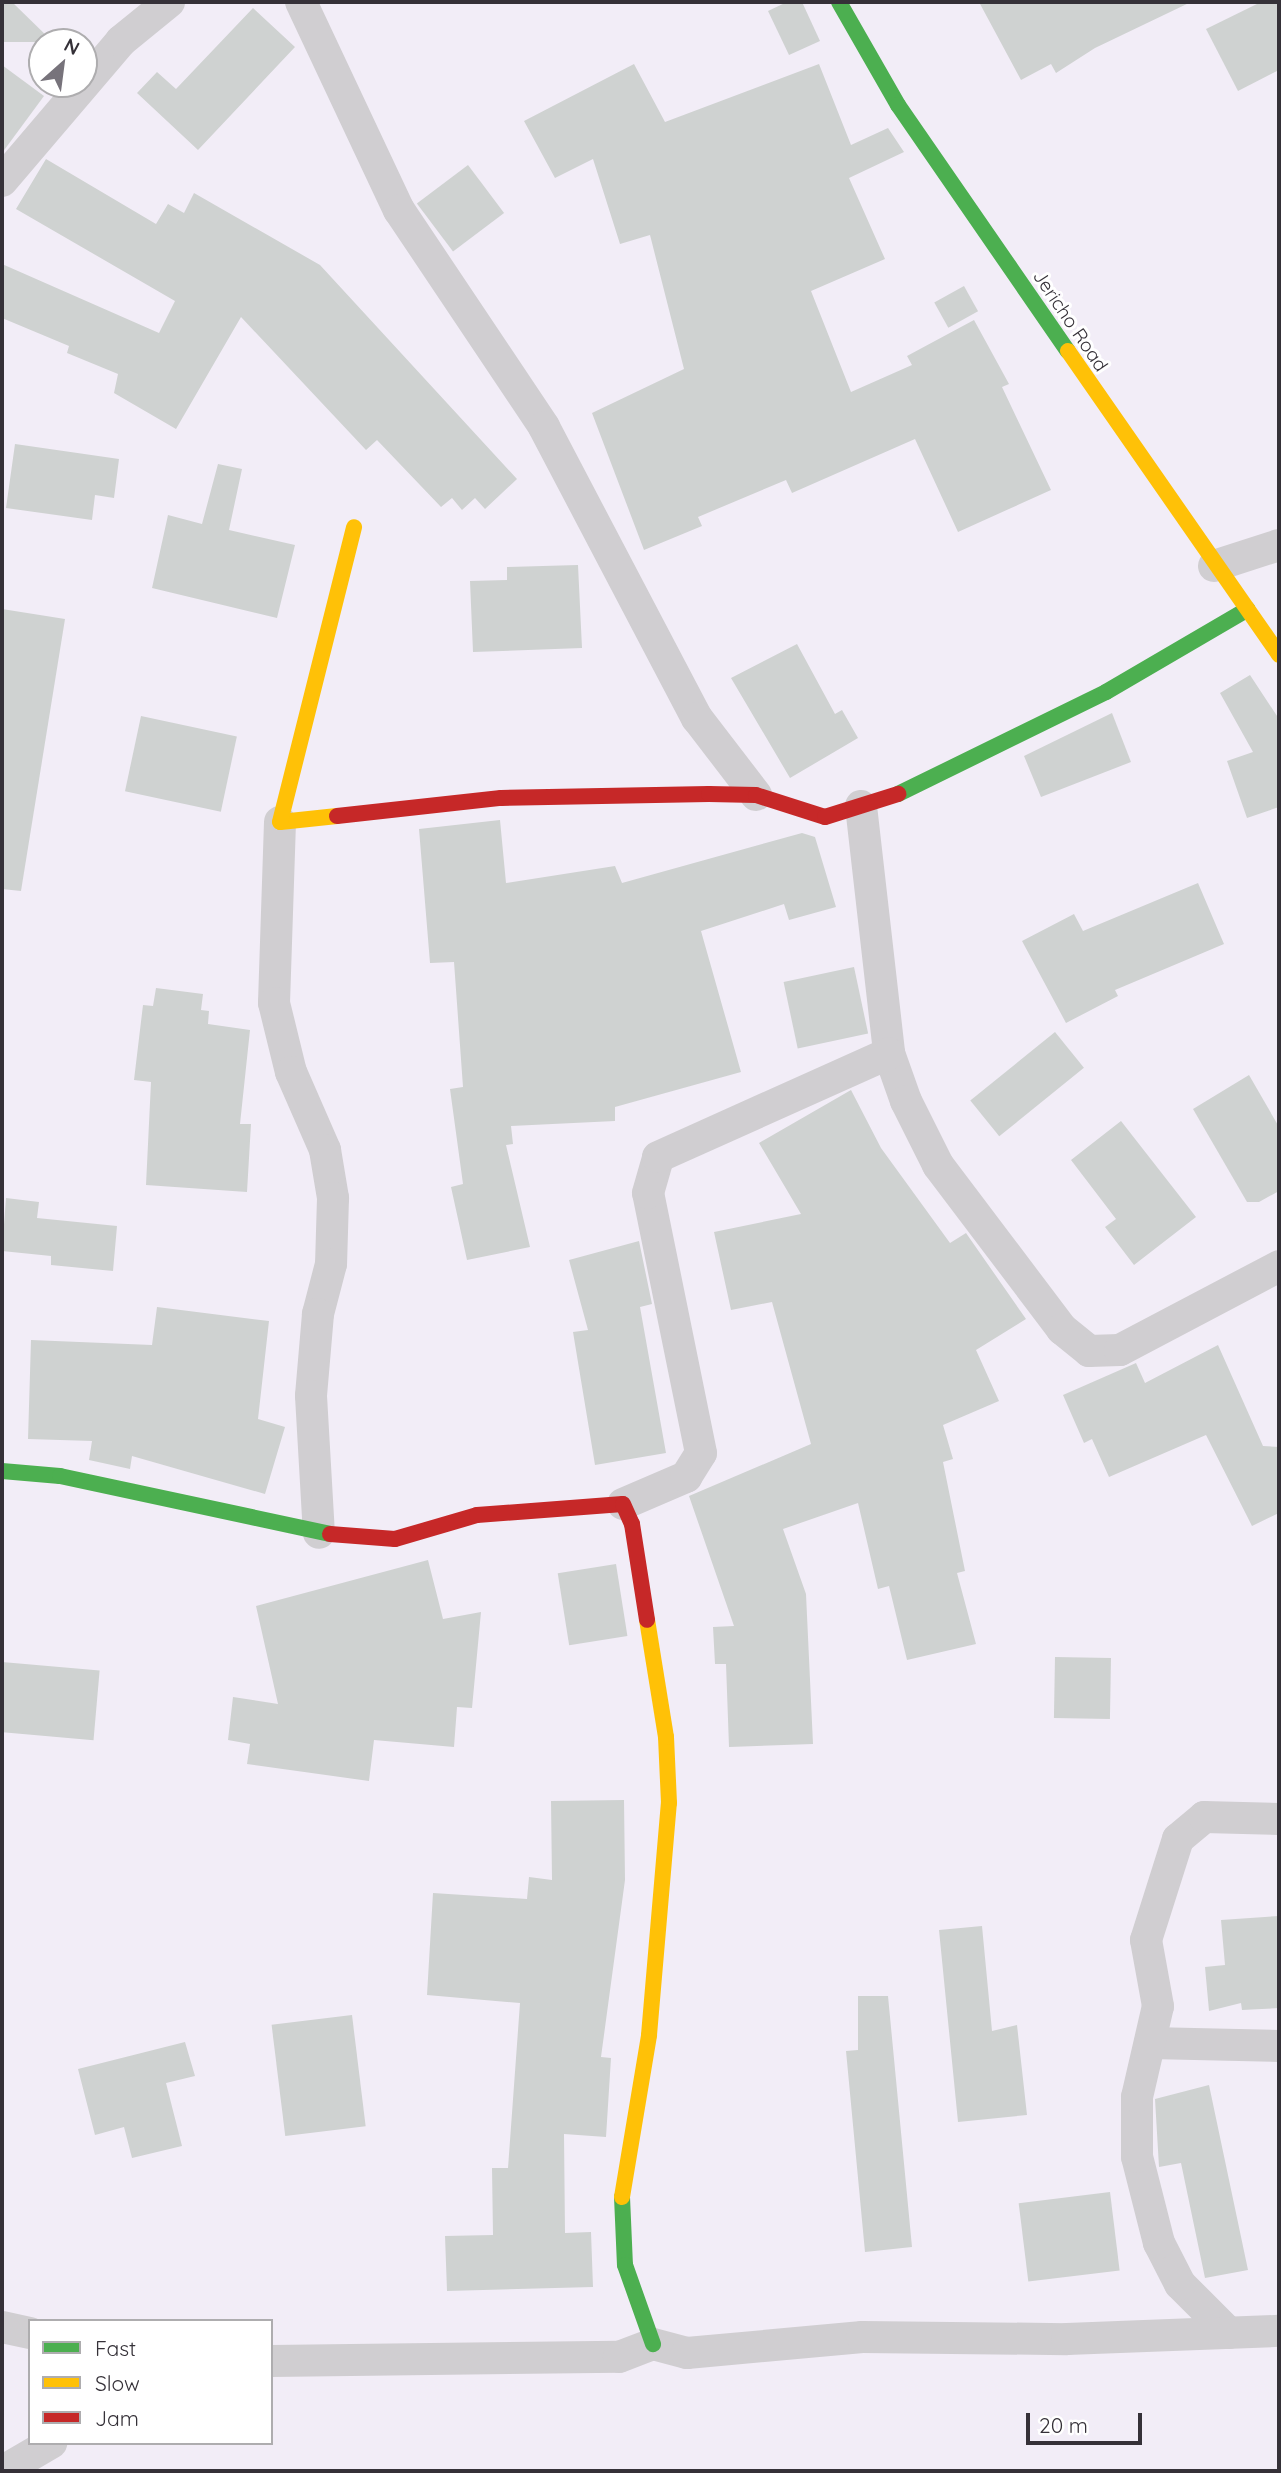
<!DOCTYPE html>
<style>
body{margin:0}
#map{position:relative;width:1281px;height:2473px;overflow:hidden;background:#f2edf7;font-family:Quicksand,sans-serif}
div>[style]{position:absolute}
.building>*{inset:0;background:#cfd2d1;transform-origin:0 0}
.street>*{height:32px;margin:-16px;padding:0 16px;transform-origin:16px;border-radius:16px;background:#d0ced1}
.fast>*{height:16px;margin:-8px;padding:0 8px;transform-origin:8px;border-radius:8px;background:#4caf50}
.slow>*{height:16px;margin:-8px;padding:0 8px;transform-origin:8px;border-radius:8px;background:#ffc107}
.jam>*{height:16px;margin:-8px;padding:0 8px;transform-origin:8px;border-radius:8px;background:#c62828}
span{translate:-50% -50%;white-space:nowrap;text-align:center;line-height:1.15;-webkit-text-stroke:6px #fff;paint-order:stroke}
.street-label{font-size:19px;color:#353138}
.frame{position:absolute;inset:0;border:4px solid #353138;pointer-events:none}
.legend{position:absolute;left:28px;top:2319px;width:245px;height:126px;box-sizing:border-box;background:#fff;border:2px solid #aeadaf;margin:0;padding:9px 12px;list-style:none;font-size:21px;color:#353138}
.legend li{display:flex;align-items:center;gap:14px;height:35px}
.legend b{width:35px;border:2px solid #aeadaf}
.north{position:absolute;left:28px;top:28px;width:70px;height:70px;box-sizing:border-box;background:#fff;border:2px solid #aeadaf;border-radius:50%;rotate:28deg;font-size:19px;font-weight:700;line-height:28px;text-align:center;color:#353138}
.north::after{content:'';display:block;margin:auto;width:24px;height:32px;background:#77737b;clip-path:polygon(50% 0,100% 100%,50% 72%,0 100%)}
.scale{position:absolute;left:1026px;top:2413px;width:116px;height:32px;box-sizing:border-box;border:4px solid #353138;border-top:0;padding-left:9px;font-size:21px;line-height:24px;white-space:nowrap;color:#353138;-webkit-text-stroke:5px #fff;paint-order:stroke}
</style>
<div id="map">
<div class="building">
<i style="clip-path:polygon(2px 2px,12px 2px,53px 42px,2px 42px)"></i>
<i style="clip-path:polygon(787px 2px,802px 2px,820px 41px,789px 55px,768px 11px)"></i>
<i style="clip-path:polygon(979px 2px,1191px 2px,1095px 48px,1056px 73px,1051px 64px,1021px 80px)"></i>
<i style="clip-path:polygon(1261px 2px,1279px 2px,1279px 70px,1238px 91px,1206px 29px)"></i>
<i style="clip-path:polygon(253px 8px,295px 47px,198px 150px,137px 93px,157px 72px,176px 89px)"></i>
<i style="clip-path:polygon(634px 64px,665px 122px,819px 64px,851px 145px,888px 128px,904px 152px,849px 178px,885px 259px,811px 291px,851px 392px,912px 365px,907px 356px,974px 320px,1009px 384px,1002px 387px,1051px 490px,958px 532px,915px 439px,792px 493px,786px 480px,698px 517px,702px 526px,644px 550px,592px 413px,684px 369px,650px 235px,620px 244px,593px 159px,555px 178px,524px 121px)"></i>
<i style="clip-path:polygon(2px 65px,44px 96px,2px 153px)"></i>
<i style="clip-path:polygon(46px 159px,156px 224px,168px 204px,184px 213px,194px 193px,320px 265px,517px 479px,485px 509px,475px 498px,462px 510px,452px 498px,441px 507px,377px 440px,366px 450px,241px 317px,176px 429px,114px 393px,118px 374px,67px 353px,69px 346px,2px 318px,2px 264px,159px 333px,175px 301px,16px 209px)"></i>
<i style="left:468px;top:165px;width:60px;height:64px;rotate:53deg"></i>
<i style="left:964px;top:286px;width:29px;height:34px;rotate:61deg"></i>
<i style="clip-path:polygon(15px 444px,119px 459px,114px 498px,95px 495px,92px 520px,6px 508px)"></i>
<i style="clip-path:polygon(218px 464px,242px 469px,229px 530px,295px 545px,277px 618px,152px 588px,168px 515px,202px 524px)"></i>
<i style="clip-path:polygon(578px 565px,582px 648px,473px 652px,470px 581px,507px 580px,507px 567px)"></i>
<i style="clip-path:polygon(2px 609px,65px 619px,21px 891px,2px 889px)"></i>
<i style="clip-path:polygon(797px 644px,835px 714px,842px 710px,858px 738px,790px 778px,731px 678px)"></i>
<i style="clip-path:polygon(1250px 675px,1279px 719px,1279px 807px,1247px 818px,1227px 761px,1253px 752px,1220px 693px)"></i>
<i style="clip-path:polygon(1112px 713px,1131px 762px,1041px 797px,1024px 756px)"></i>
<i style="left:141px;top:716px;width:98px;height:77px;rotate:12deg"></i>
<i style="clip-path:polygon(500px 820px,506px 883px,615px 866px,622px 883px,802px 833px,815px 837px,836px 907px,789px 920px,784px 904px,701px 931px,741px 1072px,615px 1107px,615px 1121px,511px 1126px,513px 1144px,506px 1145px,530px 1247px,467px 1260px,451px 1187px,463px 1184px,450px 1089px,463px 1087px,454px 962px,430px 963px,419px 829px)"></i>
<i style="clip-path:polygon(1198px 883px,1224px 944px,1115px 990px,1118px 996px,1066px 1023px,1022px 941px,1074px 914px,1083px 931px)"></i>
<i style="left:854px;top:967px;width:68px;height:72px;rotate:78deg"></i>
<i style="clip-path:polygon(156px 988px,203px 994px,201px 1010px,209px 1011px,208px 1024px,250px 1030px,240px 1124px,251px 1124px,247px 1192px,146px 1185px,151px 1082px,134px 1080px,143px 1005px,153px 1006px)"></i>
<i style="left:1055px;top:1032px;width:46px;height:109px;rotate:51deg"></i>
<i style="clip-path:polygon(1249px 1075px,1279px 1127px,1279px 1191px,1259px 1202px,1247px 1202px,1193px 1109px)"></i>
<i style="clip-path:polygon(851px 1090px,881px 1148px,950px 1243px,966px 1233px,1026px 1319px,976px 1350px,999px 1401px,943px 1425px,953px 1459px,943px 1462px,965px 1571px,957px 1573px,976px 1644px,907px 1660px,889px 1586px,878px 1589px,858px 1503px,783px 1529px,806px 1594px,813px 1744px,729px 1747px,726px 1664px,715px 1664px,713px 1627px,734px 1626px,689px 1496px,811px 1444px,772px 1302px,731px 1310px,714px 1232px,801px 1214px,759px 1143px)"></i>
<i style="clip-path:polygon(1121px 1121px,1196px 1217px,1134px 1265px,1105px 1227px,1116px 1219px,1071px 1160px)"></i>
<i style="clip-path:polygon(6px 1198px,39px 1202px,37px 1218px,117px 1226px,113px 1271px,51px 1265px,51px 1256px,2px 1251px)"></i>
<i style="clip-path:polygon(639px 1241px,652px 1304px,640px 1307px,666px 1453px,595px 1465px,573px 1332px,588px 1330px,569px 1260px)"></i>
<i style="clip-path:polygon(157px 1307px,269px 1321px,258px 1419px,285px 1427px,265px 1494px,132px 1456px,130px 1469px,89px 1460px,92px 1441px,28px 1439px,31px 1340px,152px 1345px)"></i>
<i style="clip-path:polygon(1218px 1345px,1263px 1446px,1279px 1447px,1279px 1513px,1252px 1526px,1206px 1435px,1109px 1477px,1092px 1439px,1084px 1443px,1063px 1395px,1136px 1363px,1145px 1383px)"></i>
<i style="clip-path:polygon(428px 1560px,443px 1619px,481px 1612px,472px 1708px,457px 1707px,454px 1747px,374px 1740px,369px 1781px,247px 1764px,250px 1744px,228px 1740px,233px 1697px,278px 1704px,256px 1606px)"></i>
<i style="left:616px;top:1564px;width:73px;height:59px;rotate:81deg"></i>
<i style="left:1055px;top:1657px;width:56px;height:61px;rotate:1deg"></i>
<i style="left:2px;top:1662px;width:98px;height:70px;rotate:5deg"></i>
<i style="clip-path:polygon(624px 1800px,625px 1880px,601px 2057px,611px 2058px,606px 2137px,564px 2134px,565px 2233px,591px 2232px,593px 2287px,447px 2291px,445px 2236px,493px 2235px,492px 2168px,508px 2168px,520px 2003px,427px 1995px,433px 1893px,527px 1899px,529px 1877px,552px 1880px,551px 1801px)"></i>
<i style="clip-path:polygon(1279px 1916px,1279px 2008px,1242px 2010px,1241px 2003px,1209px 2011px,1205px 1967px,1225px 1965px,1221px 1920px)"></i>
<i style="clip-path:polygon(982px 1926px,992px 2031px,1017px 2025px,1027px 2115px,958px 2122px,939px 1930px)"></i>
<i style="clip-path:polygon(858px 1996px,888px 1996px,912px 2247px,865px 2252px,846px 2051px,858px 2050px)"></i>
<i style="left:352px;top:2015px;width:112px;height:81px;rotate:83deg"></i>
<i style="clip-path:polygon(185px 2042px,195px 2076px,166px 2083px,182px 2146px,132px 2158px,124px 2127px,95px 2135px,78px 2069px)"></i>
<i style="clip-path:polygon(1209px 2085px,1248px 2270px,1205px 2278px,1181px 2163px,1159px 2167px,1155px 2099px)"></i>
<i style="left:1110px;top:2192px;width:79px;height:92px;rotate:83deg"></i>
</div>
<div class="street">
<i style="left:301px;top:2px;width:230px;rotate:64.8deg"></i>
<i style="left:399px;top:210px;width:261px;rotate:56.2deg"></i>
<i style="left:544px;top:427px;width:329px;rotate:62.3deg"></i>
<i style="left:697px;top:718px;width:97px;rotate:52.5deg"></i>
<i style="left:2px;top:181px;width:184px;rotate:-49.6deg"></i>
<i style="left:121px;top:41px;width:62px;rotate:-39.1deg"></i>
<i style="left:1214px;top:566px;width:68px;rotate:-17.9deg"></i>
<i style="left:861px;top:806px;width:249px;rotate:83.5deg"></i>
<i style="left:889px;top:1053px;width:51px;rotate:70.5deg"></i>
<i style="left:906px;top:1101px;width:72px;rotate:63.4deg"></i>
<i style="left:938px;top:1165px;width:206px;rotate:52.9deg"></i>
<i style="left:1062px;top:1329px;width:35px;rotate:39deg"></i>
<i style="left:1089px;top:1351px;width:31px;rotate:-2deg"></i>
<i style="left:1120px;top:1350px;width:180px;rotate:-27.8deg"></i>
<i style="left:280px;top:822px;width:181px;rotate:91.9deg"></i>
<i style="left:274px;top:1003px;width:71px;rotate:76.2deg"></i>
<i style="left:291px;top:1072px;width:85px;rotate:66.4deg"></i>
<i style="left:325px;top:1150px;width:49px;rotate:80.5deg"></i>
<i style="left:333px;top:1198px;width:66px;rotate:91.7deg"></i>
<i style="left:331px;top:1264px;width:52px;rotate:104.6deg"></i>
<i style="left:318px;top:1314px;width:82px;rotate:94.9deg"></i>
<i style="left:311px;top:1396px;width:137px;rotate:86.7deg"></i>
<i style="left:623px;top:1504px;width:69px;rotate:-23.2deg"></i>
<i style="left:686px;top:1477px;width:28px;rotate:-58deg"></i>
<i style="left:701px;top:1453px;width:265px;rotate:-101.5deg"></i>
<i style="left:648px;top:1193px;width:37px;rotate:-74deg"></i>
<i style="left:658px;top:1157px;width:253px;rotate:-24.2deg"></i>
<i style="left:1150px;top:2043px;width:129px;rotate:1.3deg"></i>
<i style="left:2px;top:2327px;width:29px;rotate:12deg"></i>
<i style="left:1229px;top:2333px;width:69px;rotate:-135deg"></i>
<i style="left:1180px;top:2284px;width:46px;rotate:-117.1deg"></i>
<i style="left:1159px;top:2243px;width:89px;rotate:-104.3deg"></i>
<i style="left:1137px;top:2157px;width:60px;rotate:-90deg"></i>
<i style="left:1137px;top:2097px;width:93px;rotate:-77deg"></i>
<i style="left:1158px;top:2006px;width:67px;rotate:-100.3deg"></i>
<i style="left:1146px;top:1940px;width:106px;rotate:-72.4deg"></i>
<i style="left:1178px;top:1839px;width:34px;rotate:-40deg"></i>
<i style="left:1204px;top:1817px;width:75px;rotate:1.5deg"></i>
<i style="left:271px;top:2361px;width:348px;rotate:-0.7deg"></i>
<i style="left:619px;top:2357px;width:36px;rotate:-21deg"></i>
<i style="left:653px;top:2344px;width:35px;rotate:15deg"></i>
<i style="left:687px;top:2353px;width:176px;rotate:-5.2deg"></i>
<i style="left:862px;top:2337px;width:205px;rotate:0.6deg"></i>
<i style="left:1067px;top:2339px;width:212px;rotate:-2.2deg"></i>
<i style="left:3px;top:2471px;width:56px;rotate:-30.3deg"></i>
</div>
<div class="fast">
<i style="left:839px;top:2px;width:119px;rotate:60.2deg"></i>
<i style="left:898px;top:105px;width:299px;rotate:55.4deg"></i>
<i style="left:898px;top:794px;width:232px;rotate:-26.1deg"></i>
<i style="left:1106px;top:692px;width:164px;rotate:-30.3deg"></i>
<i style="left:2px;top:1471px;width:58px;rotate:4.9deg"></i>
<i style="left:60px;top:1476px;width:276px;rotate:12.1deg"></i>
<i style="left:622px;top:2197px;width:68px;rotate:87.5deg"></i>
<i style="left:625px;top:2265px;width:84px;rotate:70.5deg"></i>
</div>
<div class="slow">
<i style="left:1068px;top:351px;width:370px;rotate:55.2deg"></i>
<i style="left:337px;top:816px;width:57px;rotate:174deg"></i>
<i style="left:280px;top:822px;width:304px;rotate:-75.9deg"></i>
<i style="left:622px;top:2197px;width:164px;rotate:-80.5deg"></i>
<i style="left:649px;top:2035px;width:233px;rotate:-85.1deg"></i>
<i style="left:669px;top:1803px;width:66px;rotate:-92.6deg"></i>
<i style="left:666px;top:1737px;width:119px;rotate:-99.2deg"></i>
</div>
<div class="jam">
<i style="left:337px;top:816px;width:165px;rotate:-6.3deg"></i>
<i style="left:501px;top:798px;width:208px;rotate:-1.1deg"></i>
<i style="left:709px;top:794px;width:47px;rotate:1.2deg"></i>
<i style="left:756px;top:795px;width:72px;rotate:17.7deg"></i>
<i style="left:825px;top:817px;width:77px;rotate:-17.5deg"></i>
<i style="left:330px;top:1534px;width:65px;rotate:4.4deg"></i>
<i style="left:395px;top:1539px;width:85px;rotate:-16.3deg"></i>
<i style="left:477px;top:1515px;width:146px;rotate:-4.3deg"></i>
<i style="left:623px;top:1504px;width:22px;rotate:66deg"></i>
<i style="left:632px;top:1524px;width:97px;rotate:81.1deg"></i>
</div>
<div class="street-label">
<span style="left:1070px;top:321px;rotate:56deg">Jericho Road</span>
</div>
<div class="frame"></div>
<ul class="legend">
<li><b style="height:9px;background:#4caf50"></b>Fast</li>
<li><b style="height:9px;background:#ffc107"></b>Slow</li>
<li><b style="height:9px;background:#c62828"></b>Jam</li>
</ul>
<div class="north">N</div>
<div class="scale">20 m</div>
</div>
